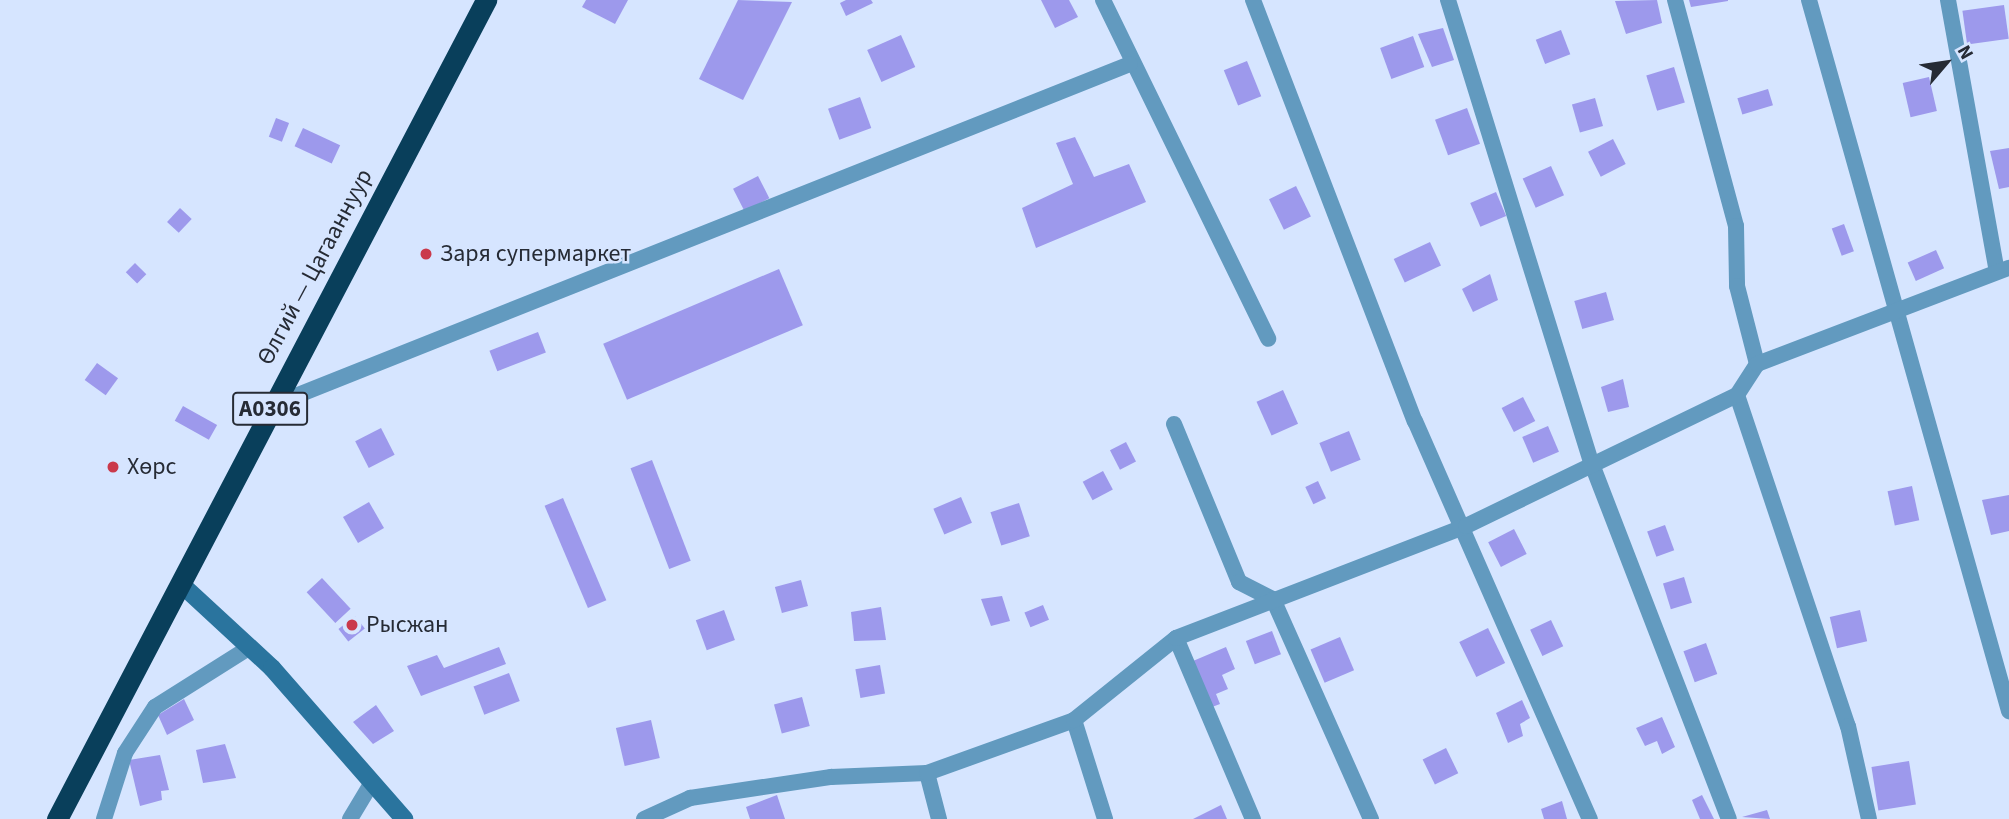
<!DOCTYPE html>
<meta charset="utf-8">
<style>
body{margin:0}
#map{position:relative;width:2009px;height:819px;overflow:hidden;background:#d6e5ff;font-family:"Source Sans 3",sans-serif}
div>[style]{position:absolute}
.building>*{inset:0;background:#9d99ec;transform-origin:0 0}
.street>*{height:16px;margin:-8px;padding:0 8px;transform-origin:8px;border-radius:8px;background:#629abf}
.secondary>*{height:18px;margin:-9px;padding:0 9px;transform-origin:9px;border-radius:9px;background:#2a749e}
.highway>*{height:21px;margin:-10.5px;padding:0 10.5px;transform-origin:10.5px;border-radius:10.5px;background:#093f5b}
.dots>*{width:19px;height:19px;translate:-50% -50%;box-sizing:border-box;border:4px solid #d6e5ff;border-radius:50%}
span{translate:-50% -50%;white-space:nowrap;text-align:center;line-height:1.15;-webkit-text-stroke:5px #d6e5ff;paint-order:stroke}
.shield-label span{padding:2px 5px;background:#d6e5ff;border:2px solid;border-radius:5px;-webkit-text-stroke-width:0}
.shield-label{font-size:23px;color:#262b35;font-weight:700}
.poi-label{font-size:24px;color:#262b35}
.left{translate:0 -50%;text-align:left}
.street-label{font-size:24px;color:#262b35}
.north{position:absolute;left:1911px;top:28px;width:70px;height:70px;-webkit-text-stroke:5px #d6e5ff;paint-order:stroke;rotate:61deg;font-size:19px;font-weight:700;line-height:28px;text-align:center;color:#262b35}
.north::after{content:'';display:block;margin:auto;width:24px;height:32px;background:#262b35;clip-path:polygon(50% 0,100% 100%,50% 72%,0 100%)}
</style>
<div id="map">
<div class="building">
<i style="clip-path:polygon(586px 0,628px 0,615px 24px,582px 7px)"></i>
<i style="clip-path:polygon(738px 0,792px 2px,743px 100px,699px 79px)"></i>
<i style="clip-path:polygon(846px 0,871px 0,873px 3px,846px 16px,840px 3px)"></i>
<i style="clip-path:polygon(1041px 0,1069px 0,1078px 17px,1055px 28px)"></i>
<i style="clip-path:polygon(1657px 0,1662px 23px,1626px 34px,1615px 1px)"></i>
<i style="clip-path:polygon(1689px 0,1728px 0,1728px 1px,1691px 7px)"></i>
<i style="left:2004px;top:5px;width:34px;height:42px;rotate:82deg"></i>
<i style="clip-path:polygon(1443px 28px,1454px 60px,1432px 67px,1418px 34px)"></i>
<i style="left:1561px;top:30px;width:26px;height:27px;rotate:69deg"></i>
<i style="left:901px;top:35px;width:35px;height:37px;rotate:66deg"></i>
<i style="left:1413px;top:36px;width:33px;height:35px;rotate:70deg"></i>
<i style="left:1247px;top:61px;width:38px;height:25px;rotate:68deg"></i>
<i style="left:1674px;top:67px;width:37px;height:29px;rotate:73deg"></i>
<i style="left:1929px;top:77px;width:35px;height:27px;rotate:77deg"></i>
<i style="left:1768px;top:89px;width:17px;height:32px;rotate:73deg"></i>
<i style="left:860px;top:97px;width:33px;height:34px;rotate:70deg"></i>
<i style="left:1595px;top:98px;width:29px;height:24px;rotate:74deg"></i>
<i style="left:1467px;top:108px;width:38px;height:34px;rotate:70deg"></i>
<i style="left:276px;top:118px;width:14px;height:20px;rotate:21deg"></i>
<i style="left:303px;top:128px;width:41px;height:20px;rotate:25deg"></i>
<i style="clip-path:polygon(1075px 137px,1094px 177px,1129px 164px,1146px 202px,1036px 248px,1022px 208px,1073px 184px,1056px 143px)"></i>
<i style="left:1613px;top:139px;width:28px;height:28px;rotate:63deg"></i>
<i style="clip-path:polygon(2009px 148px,2009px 187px,1999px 189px,1990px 151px)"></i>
<i style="left:1551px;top:166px;width:32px;height:31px;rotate:66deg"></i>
<i style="left:758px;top:176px;width:25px;height:28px;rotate:63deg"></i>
<i style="left:1296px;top:186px;width:34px;height:30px;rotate:64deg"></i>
<i style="left:1496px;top:192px;width:26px;height:28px;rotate:67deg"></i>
<i style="left:180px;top:208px;width:16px;height:19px;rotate:43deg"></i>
<i style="left:1844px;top:224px;width:29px;height:13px;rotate:70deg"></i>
<i style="left:1430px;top:242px;width:26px;height:40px;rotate:65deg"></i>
<i style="left:1936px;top:250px;width:20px;height:31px;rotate:66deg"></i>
<i style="left:135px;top:263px;width:16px;height:13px;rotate:45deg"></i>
<i style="left:779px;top:269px;width:61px;height:191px;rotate:67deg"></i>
<i style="clip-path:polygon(1490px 274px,1498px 300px,1473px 312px,1462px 289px)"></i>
<i style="left:1606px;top:292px;width:29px;height:33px;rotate:74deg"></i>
<i style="left:538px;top:332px;width:22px;height:52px;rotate:69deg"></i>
<i style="left:97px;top:363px;width:26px;height:21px;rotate:36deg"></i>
<i style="clip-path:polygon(1623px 379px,1629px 407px,1608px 412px,1601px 387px)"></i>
<i style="left:1283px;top:390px;width:37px;height:29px;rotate:66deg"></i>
<i style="left:1523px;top:397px;width:27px;height:24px;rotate:63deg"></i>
<i style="left:183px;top:406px;width:39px;height:17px;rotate:29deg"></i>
<i style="left:1548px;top:426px;width:28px;height:28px;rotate:67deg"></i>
<i style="left:381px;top:428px;width:30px;height:29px;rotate:63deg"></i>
<i style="left:1349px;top:431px;width:31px;height:32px;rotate:68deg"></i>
<i style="left:1126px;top:442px;width:22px;height:18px;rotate:63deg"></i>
<i style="left:652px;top:460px;width:108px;height:23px;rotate:69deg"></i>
<i style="left:1103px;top:471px;width:21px;height:23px;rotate:62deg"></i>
<i style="left:1318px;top:481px;width:19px;height:14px;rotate:65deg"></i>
<i style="left:1912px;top:486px;width:35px;height:25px;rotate:78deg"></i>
<i style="clip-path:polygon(2009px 495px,2009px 531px,1991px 535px,1982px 500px)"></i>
<i style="left:961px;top:497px;width:28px;height:30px;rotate:67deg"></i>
<i style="left:563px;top:498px;width:111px;height:20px;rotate:67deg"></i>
<i style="left:369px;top:502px;width:30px;height:30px;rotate:60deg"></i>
<i style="left:1019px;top:503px;width:35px;height:30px;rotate:72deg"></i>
<i style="left:1665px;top:525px;width:27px;height:19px;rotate:70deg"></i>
<i style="left:1514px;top:529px;width:28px;height:29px;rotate:63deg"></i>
<i style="left:1684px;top:577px;width:27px;height:22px;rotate:73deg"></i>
<i style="left:322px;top:578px;width:42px;height:21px;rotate:47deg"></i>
<i style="left:801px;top:580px;width:27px;height:27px;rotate:75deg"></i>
<i style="clip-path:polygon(1002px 596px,1010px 621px,991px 626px,981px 599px)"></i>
<i style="left:1043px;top:605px;width:16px;height:20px;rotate:68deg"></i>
<i style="clip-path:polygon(881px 607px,886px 640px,854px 641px,851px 612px)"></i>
<i style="left:724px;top:610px;width:32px;height:30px;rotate:70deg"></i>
<i style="left:1860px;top:610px;width:32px;height:31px;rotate:77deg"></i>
<i style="left:355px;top:616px;width:16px;height:21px;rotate:52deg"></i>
<i style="left:1551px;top:620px;width:29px;height:23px;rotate:65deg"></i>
<i style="left:1488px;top:628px;width:39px;height:32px;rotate:64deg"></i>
<i style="left:1272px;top:631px;width:25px;height:28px;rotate:69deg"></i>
<i style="left:1340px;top:637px;width:36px;height:32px;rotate:67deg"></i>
<i style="left:1706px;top:643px;width:33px;height:24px;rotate:70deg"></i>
<i style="clip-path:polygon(499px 647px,506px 664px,421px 696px,407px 666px,437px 655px,444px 668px)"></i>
<i style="clip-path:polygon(1226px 647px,1235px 669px,1222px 675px,1228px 689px,1216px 694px,1220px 704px,1212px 707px,1193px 661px)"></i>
<i style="left:880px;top:665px;width:29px;height:25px;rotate:80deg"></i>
<i style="left:509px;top:673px;width:30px;height:38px;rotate:69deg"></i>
<i style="left:802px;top:697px;width:30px;height:29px;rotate:75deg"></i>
<i style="clip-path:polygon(184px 699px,194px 720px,167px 735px,158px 715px)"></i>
<i style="clip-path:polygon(1522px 700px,1530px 718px,1520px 724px,1523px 736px,1508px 743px,1496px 713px)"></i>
<i style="clip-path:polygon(376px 705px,394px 731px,373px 744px,353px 722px)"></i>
<i style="clip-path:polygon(1662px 717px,1675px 747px,1662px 754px,1657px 741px,1645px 746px,1636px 728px)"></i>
<i style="left:651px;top:720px;width:39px;height:36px;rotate:77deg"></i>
<i style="clip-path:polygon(225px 744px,236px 778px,203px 783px,196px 750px)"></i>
<i style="left:1446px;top:748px;width:28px;height:26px;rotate:64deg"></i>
<i style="clip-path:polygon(160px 755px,169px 790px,161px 791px,162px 800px,140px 806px,129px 760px)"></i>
<i style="left:1909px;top:761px;width:44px;height:38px;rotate:81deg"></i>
<i style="clip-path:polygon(777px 795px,785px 819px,750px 819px,746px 807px)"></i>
<i style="clip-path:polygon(1702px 795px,1714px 819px,1700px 819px,1692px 800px)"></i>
<i style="clip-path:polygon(1562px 801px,1567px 819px,1544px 819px,1541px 809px)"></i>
<i style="clip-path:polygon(1221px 805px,1227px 819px,1193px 819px)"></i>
<i style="clip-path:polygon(1767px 810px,1770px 819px,1742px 817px)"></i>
</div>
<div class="street">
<i style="left:1103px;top:0;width:377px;rotate:64deg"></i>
<i style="left:1253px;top:0;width:451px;rotate:69deg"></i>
<i style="left:1415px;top:421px;width:435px;rotate:66.3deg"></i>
<i style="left:1448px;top:0;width:489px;rotate:72.8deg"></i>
<i style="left:1593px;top:467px;width:377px;rotate:68.9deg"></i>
<i style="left:1675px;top:0;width:234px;rotate:74.9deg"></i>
<i style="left:1736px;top:226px;width:60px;rotate:89deg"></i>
<i style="left:1737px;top:286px;width:81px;rotate:75.6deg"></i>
<i style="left:1809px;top:0;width:739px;rotate:74.29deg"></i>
<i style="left:1948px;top:0;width:275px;rotate:79.8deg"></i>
<i style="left:1737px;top:395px;width:349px;rotate:71.5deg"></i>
<i style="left:1848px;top:726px;width:95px;rotate:77.3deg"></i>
<i style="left:273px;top:405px;width:922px;rotate:-21.7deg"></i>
<i style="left:1174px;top:424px;width:171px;rotate:67.6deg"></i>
<i style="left:1239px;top:582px;width:38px;rotate:27deg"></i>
<i style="left:1273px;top:599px;width:241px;rotate:66deg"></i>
<i style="left:1176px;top:638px;width:197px;rotate:67deg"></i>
<i style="left:1074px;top:720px;width:104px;rotate:72.6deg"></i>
<i style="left:927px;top:773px;width:48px;rotate:75.4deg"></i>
<i style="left:104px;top:819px;width:69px;rotate:-72.3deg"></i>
<i style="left:125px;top:753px;width:55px;rotate:-56.9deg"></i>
<i style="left:155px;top:707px;width:112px;rotate:-32.3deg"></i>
<i style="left:350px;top:819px;width:41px;rotate:-59deg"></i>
<i style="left:644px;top:819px;width:51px;rotate:-24.5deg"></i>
<i style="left:690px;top:798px;width:143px;rotate:-8.5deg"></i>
<i style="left:831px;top:777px;width:96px;rotate:-2.4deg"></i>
<i style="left:927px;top:773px;width:156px;rotate:-19.8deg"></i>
<i style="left:1074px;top:720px;width:131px;rotate:-38.8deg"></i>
<i style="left:1176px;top:638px;width:311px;rotate:-21.1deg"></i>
<i style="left:1466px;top:526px;width:301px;rotate:-25.8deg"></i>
<i style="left:1737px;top:395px;width:37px;rotate:-57deg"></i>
<i style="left:1757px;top:364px;width:270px;rotate:-20.9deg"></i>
</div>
<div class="secondary">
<i style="left:181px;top:584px;width:124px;rotate:42.7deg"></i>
<i style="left:272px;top:668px;width:201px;rotate:48.8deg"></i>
</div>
<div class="highway">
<i style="left:57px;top:819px;width:925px;rotate:-62.35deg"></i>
</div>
<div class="dots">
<i style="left:426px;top:254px;background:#ca394b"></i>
<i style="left:113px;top:467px;background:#ca394b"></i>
<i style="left:352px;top:625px;background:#ca394b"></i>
</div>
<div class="shield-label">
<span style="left:270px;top:409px">A0306</span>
</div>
<div class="poi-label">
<span class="left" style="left:440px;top:254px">Заря супермаркет</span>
<span class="left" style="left:127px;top:467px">Хөрс</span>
<span class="left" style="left:366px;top:625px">Рысжан</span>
</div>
<div class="street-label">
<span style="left:315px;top:267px;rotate:-62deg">Өлгий — Цагааннуур</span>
</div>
<div class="north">N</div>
</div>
